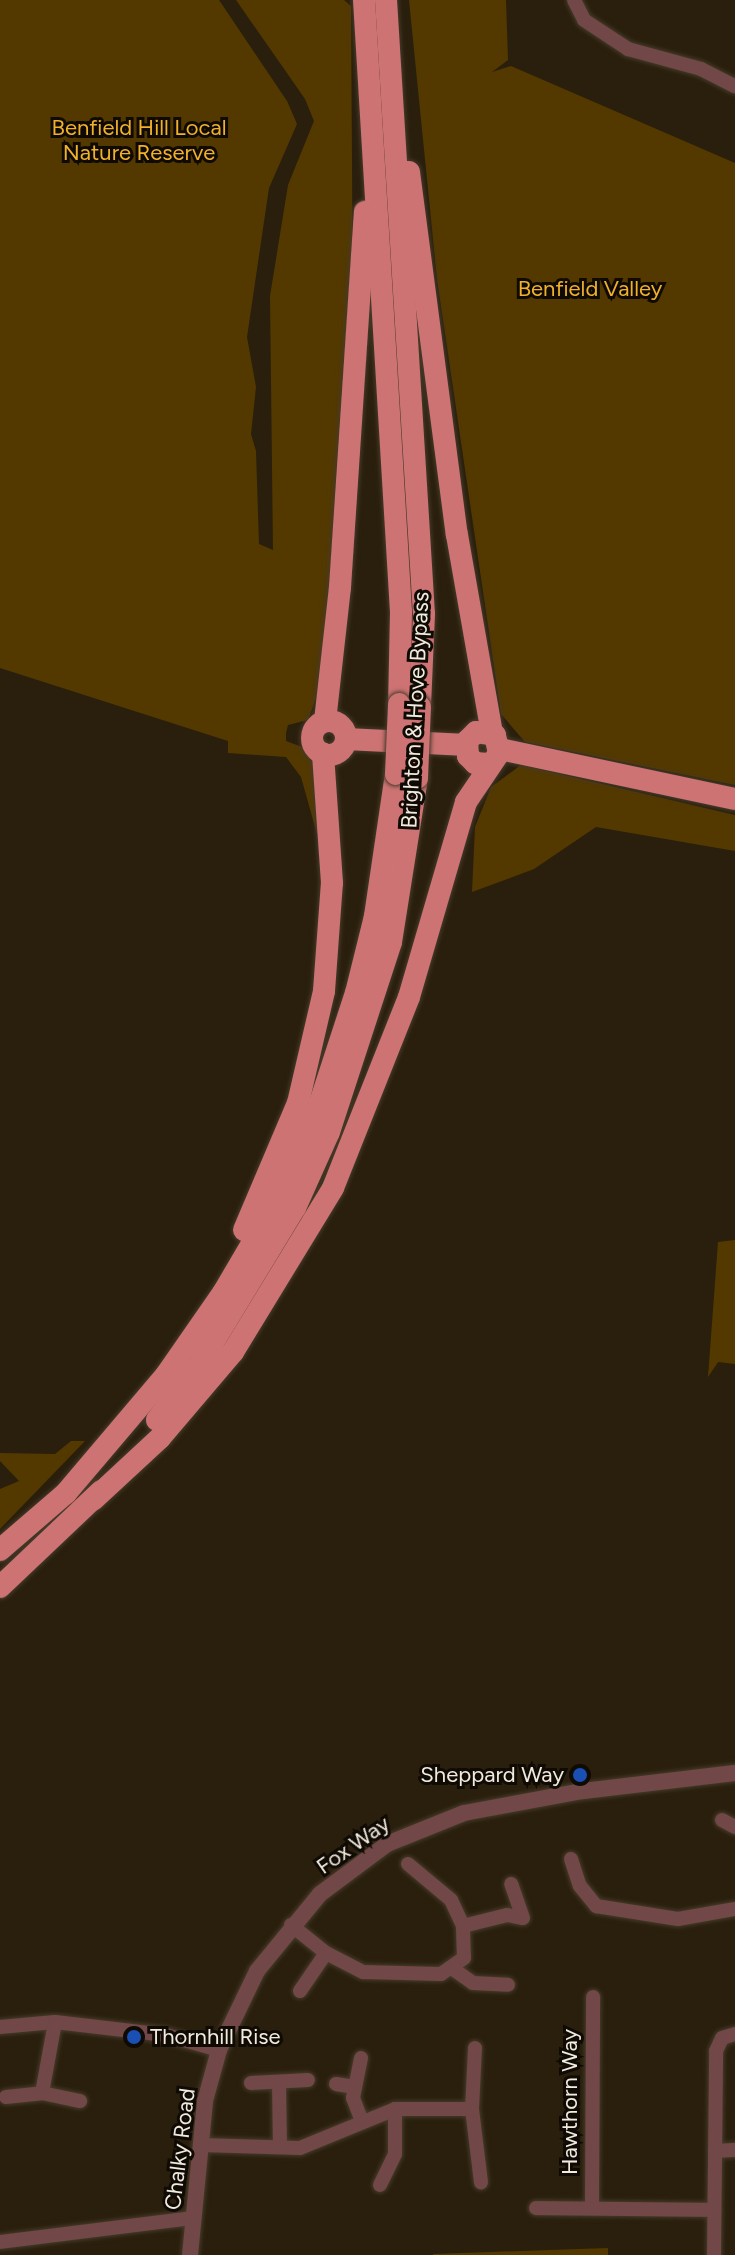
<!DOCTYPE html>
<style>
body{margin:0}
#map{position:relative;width:735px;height:2255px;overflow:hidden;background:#2a1f0d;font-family:Figtree,sans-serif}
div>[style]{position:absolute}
.green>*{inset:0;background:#533900}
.roads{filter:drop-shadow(0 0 2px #463b2a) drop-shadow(0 0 2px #463b2a)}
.minor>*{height:14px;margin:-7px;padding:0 7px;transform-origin:7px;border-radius:7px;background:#714847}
.tertiary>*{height:16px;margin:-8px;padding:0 8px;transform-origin:8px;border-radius:8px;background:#714847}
.trunk>*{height:22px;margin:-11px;padding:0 11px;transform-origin:11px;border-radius:11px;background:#ce7374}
.trunk>.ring{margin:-11px;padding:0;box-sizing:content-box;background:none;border:22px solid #ce7374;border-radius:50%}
.bridges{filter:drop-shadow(0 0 2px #463b2a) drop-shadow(0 0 2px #463b2a)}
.trunk-bridge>*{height:22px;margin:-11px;padding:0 11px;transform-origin:11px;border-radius:11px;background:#ce7374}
.dots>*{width:22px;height:22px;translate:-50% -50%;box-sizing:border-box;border:4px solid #0f0a04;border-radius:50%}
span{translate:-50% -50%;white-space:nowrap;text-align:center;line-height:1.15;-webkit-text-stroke:6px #0f0a04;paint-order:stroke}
.park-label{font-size:22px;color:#f1b12b}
.street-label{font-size:22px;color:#f1eade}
.poi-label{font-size:22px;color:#f1eade}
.right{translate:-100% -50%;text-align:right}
.left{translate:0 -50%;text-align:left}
</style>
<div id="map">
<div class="green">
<i style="clip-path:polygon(0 0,219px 0,287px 101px,297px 124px,269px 188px,247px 337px,256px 387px,251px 434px,256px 451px,259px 544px,273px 550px,270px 296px,288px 185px,314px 121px,305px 99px,236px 0,344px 0,351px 6px,353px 318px,339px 537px,319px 690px,308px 720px,288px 725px,286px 733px,286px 741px,305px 748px,319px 771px,327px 833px,317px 834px,301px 777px,286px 757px,228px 753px,228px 741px,0 668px)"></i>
<i style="clip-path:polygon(409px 0,506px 0,508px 60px,492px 72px,511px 66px,735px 163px,735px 785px,525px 742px,501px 714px,437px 279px)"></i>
<i style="clip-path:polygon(521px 765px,735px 815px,735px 851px,596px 827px,534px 869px,472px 892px,475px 827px,491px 787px)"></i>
<i style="clip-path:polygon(735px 1240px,735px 1364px,718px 1362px,708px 1377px,718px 1242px)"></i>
<i style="clip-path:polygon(71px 1441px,85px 1441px,0 1529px,0 1489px,19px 1481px,0 1461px,0 1453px,55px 1454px)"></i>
<i style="clip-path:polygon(608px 2248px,608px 2255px,433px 2255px,433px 2254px)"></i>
</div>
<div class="roads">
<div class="minor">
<i style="left:574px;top:0;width:22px;rotate:63deg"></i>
<i style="left:584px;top:20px;width:53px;rotate:33.4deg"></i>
<i style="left:628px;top:49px;width:76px;rotate:15.3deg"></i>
<i style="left:701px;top:69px;width:38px;rotate:27deg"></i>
<i style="left:722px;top:1820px;width:15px;rotate:28deg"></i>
<i style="left:571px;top:1859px;width:28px;rotate:72deg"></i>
<i style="left:580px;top:1886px;width:26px;rotate:51deg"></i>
<i style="left:596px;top:1906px;width:83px;rotate:9deg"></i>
<i style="left:678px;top:1919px;width:58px;rotate:-10deg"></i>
<i style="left:408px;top:1864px;width:56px;rotate:39.9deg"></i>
<i style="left:451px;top:1900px;width:29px;rotate:65deg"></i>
<i style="left:291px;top:1925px;width:45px;rotate:38.7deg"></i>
<i style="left:326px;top:1953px;width:42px;rotate:27.2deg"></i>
<i style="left:363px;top:1972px;width:78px;rotate:1.5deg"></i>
<i style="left:441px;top:1974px;width:28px;rotate:-35deg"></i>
<i style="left:464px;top:1958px;width:32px;rotate:-92deg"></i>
<i style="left:463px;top:1926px;width:45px;rotate:-14deg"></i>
<i style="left:507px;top:1915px;width:16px;rotate:11deg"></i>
<i style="left:523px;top:1918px;width:36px;rotate:-109deg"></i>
<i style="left:453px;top:1969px;width:24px;rotate:35deg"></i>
<i style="left:473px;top:1983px;width:35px;rotate:3deg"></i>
<i style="left:300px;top:1991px;width:46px;rotate:-55.6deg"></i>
<i style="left:0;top:2027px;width:55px;rotate:-5.2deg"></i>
<i style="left:55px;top:2022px;width:112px;rotate:6.7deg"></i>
<i style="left:166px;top:2035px;width:55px;rotate:15.8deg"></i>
<i style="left:475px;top:2048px;width:61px;rotate:92.8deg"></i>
<i style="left:472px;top:2109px;width:74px;rotate:83deg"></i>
<i style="left:361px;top:2058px;width:41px;rotate:101.3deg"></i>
<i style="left:353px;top:2098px;width:26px;rotate:69deg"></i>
<i style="left:251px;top:2083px;width:57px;rotate:-3deg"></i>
<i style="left:279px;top:2083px;width:64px;rotate:89.1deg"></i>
<i style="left:336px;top:2084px;width:19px;rotate:9deg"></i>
<i style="left:42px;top:2093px;width:72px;rotate:-79.6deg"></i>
<i style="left:6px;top:2097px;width:36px;rotate:-6deg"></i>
<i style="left:42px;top:2093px;width:39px;rotate:12deg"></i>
<i style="left:201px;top:2145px;width:99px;rotate:1.7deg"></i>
<i style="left:300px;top:2148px;width:103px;rotate:-22.3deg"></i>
<i style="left:395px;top:2109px;width:77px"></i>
<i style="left:715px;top:2151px;width:20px;rotate:-3deg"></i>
<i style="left:380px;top:2185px;width:34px;rotate:-64deg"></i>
<i style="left:395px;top:2154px;width:45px;rotate:-90deg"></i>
<i style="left:536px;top:2208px;width:178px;rotate:0.6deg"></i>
<i style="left:592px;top:2208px;width:211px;rotate:-89.7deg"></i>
<i style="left:0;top:2242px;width:194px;rotate:-7.1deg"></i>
<i style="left:714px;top:2255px;width:204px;rotate:-89.4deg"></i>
<i style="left:716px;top:2051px;width:14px;rotate:-65deg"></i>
<i style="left:722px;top:2038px;width:14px;rotate:-17deg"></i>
</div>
<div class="tertiary">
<i style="left:190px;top:2255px;width:155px;rotate:-84.4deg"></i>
<i style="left:205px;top:2101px;width:53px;rotate:-74.6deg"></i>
<i style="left:219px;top:2050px;width:88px;rotate:-64.3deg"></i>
<i style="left:257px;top:1971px;width:99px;rotate:-50.7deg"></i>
<i style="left:320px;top:1894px;width:84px;rotate:-36.7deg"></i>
<i style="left:387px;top:1844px;width:83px;rotate:-21.9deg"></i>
<i style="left:464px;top:1813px;width:121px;rotate:-10.5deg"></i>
<i style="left:583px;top:1791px;width:153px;rotate:-6.8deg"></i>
</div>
<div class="trunk">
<i style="left:364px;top:0;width:613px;rotate:86.54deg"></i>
<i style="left:401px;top:612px;width:92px;rotate:91.2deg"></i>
<i style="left:386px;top:0;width:615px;rotate:86.46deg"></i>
<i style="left:424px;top:614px;width:93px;rotate:92.5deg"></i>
<i style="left:409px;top:172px;width:366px;rotate:82.5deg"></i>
<i style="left:457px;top:535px;width:201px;rotate:80deg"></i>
<i class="ring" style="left:312px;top:721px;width:12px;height:12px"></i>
<i style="left:325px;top:721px;width:135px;rotate:-83.6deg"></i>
<i style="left:340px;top:587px;width:376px;rotate:-86.2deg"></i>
<i style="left:347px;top:739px;width:119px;rotate:2.9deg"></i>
<i style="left:500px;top:749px;width:240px;rotate:12deg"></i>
<i style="left:244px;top:1230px;width:138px;rotate:-67deg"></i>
<i style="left:298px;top:1103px;width:115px;rotate:-76.9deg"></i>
<i style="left:324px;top:991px;width:108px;rotate:-85.8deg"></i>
<i style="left:332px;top:883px;width:130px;rotate:-94deg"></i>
<i style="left:157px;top:1420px;width:71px;rotate:-52.5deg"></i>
<i style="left:200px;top:1364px;width:183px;rotate:-58.7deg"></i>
<i style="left:295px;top:1208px;width:83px;rotate:-65.9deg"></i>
<i style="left:329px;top:1132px;width:200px;rotate:-71.9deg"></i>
<i style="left:391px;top:942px;width:166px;rotate:-81deg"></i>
<i style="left:93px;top:1500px;width:91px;rotate:-42.8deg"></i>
<i style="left:160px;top:1438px;width:113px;rotate:-49.7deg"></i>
<i style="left:233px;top:1352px;width:192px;rotate:-58.6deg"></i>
<i style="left:333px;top:1188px;width:206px;rotate:-68.3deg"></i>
<i style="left:409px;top:997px;width:203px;rotate:-73.7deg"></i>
<i style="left:466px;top:802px;width:59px;rotate:-56deg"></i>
<i style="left:499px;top:753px;width:18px;rotate:-103deg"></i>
<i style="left:495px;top:735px;width:19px;rotate:-171deg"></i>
<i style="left:476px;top:732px;width:13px;rotate:135deg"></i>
<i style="left:467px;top:741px;width:15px;rotate:86deg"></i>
<i style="left:468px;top:756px;width:10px;rotate:45deg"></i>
<i style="left:475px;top:763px;width:14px;rotate:4deg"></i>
<i style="left:0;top:1550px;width:87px;rotate:-40.8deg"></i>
<i style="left:66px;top:1493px;width:155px;rotate:-49.7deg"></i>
<i style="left:166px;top:1375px;width:100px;rotate:-55.2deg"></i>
<i style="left:223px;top:1293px;width:115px;rotate:-59.6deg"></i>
<i style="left:281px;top:1194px;width:93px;rotate:-66.5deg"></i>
<i style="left:318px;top:1109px;width:122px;rotate:-71.9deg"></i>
<i style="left:356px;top:993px;width:79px;rotate:-76.1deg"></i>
<i style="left:375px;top:916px;width:144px;rotate:-81.6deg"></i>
<i style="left:0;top:1587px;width:139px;rotate:-43.5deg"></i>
</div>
</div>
<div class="bridges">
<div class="trunk-bridge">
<i style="left:396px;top:774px;width:70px;rotate:-87.5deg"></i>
<i style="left:417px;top:778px;width:71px;rotate:-87.6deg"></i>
</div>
</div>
<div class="dots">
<i style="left:580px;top:1775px;background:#1a4fb4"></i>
<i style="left:134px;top:2037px;background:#1a4fb4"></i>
</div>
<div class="park-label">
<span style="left:139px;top:140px">Benfield Hill Local<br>Nature Reserve</span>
<span style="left:590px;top:289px">Benfield Valley</span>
</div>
<div class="street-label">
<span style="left:415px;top:710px;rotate:-87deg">Brighton &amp; Hove Bypass</span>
<span style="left:353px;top:1845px;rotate:-35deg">Fox Way</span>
<span style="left:570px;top:2102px;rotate:-90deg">Hawthorn Way</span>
<span style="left:180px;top:2149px;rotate:-83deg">Chalky Road</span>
</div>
<div class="poi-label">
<span class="right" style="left:564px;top:1775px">Sheppard Way</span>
<span class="left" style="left:150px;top:2037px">Thornhill Rise</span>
</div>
</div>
